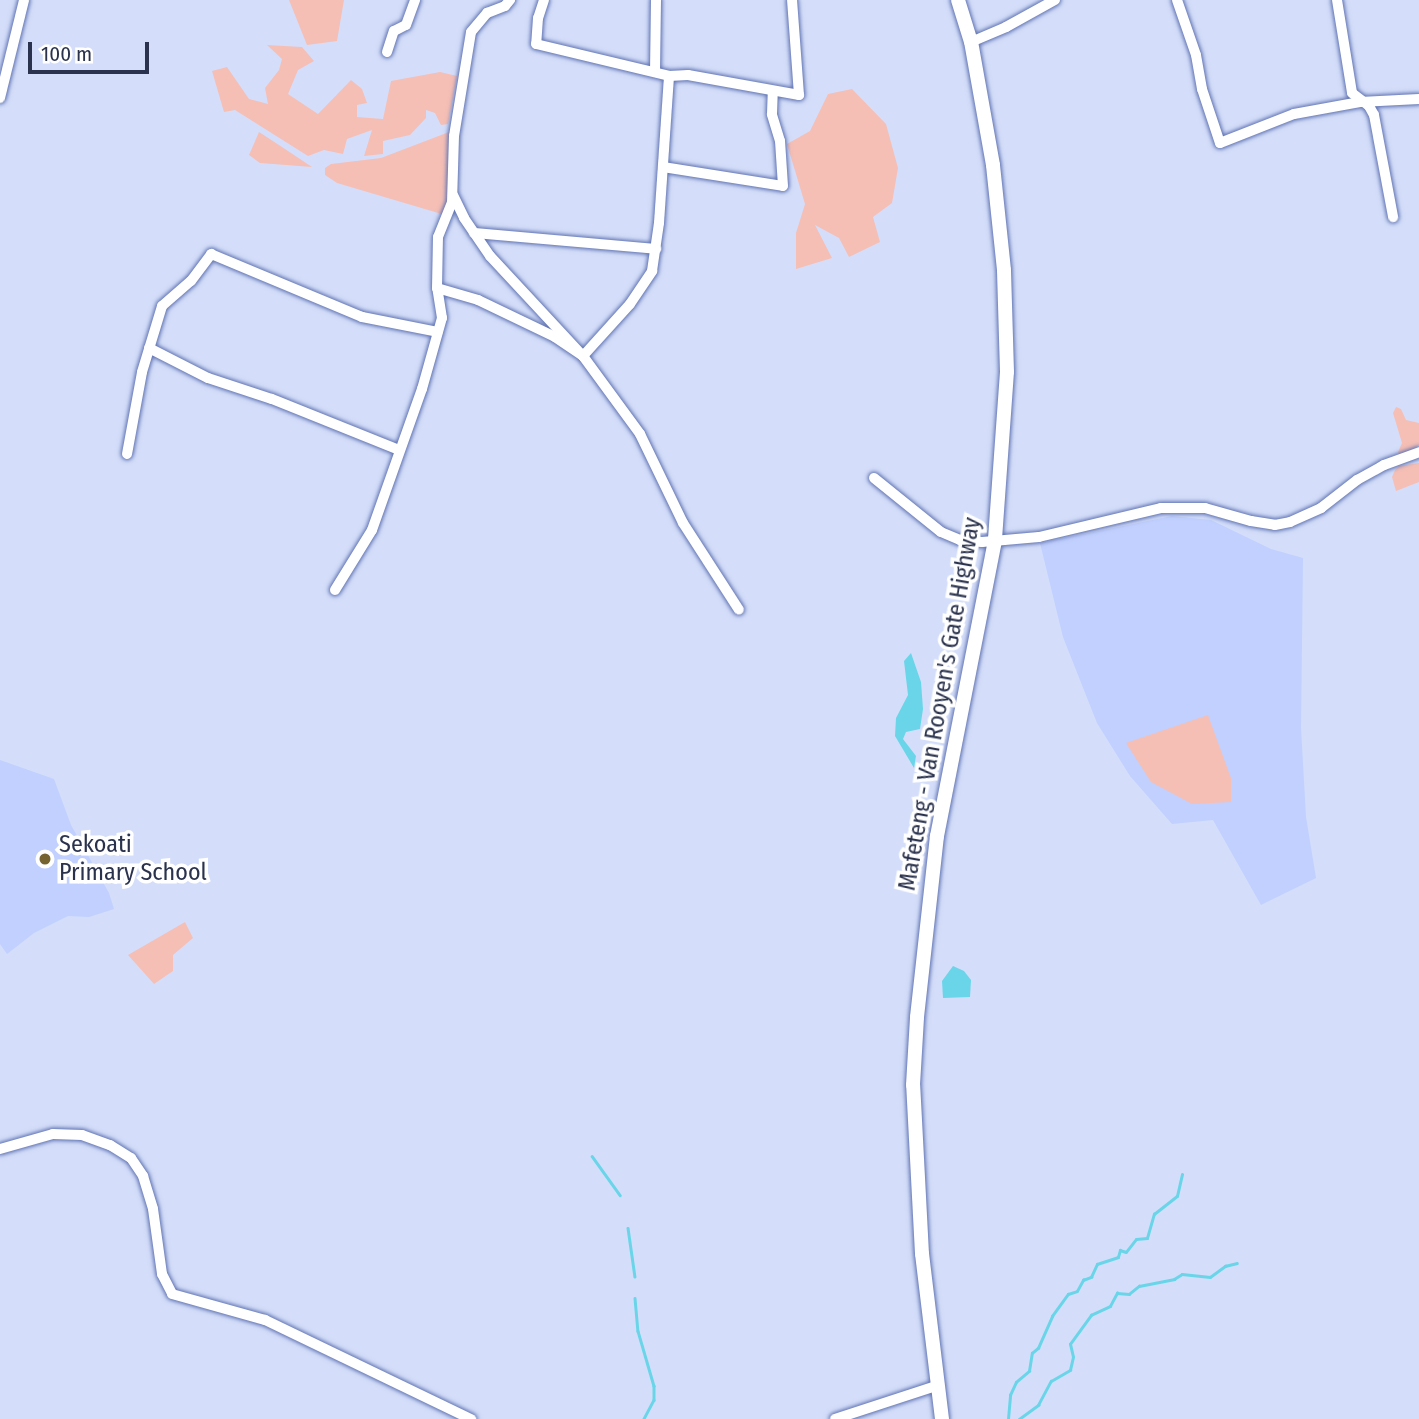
<!DOCTYPE html>
<style>
body{margin:0}
#map{position:relative;width:1419px;height:1419px;overflow:hidden;background:#d4defa;font-family:"Fira Sans Condensed",sans-serif}
div>[style]{position:absolute}
.built>*{inset:0;background:#c1d0fe}
.green>*{inset:0;background:#f5bfb5}
.water>*{inset:0;background:#6ad5e8}
.stream>*{height:2.5px;margin:-1.25px;padding:0 1.25px;transform-origin:1.25px;border-radius:1.25px;background:#6ad5e8}
.roads{filter:drop-shadow(0 0 2px #6073b2) drop-shadow(0 0 2px #6073b2)}
.minor>*{height:10px;margin:-5px;padding:0 5px;transform-origin:5px;border-radius:5px;background:#fff}
.primary>*{height:14px;margin:-7px;padding:0 7px;transform-origin:7px;border-radius:7px;background:#fff}
.dots>*{width:19px;height:19px;translate:-50% -50%;box-sizing:border-box;border:4px solid #fff;border-radius:50%}
span{translate:-50% -50%;white-space:nowrap;text-align:center;line-height:1.15;-webkit-text-stroke:7px #fff;paint-order:stroke}
.street-label{font-size:24px;color:#2a324d}
.poi-label{font-size:24px;color:#2a324d}
.left{translate:0 -50%;text-align:left}
.scale{position:absolute;left:28px;top:42px;width:121px;height:32px;box-sizing:border-box;border:4px solid #2a324d;border-top:0;padding-left:9px;font-size:21px;line-height:24px;white-space:nowrap;color:#2a324d;-webkit-text-stroke:5px #fff;paint-order:stroke}
</style>
<div id="map">
<div class="built">
<i style="clip-path:polygon(1172px 516px,1211px 520px,1271px 549px,1303px 558px,1301px 728px,1306px 817px,1316px 878px,1261px 905px,1213px 820px,1172px 824px,1130px 776px,1097px 723px,1063px 637px,1040px 543px)"></i>
<i style="clip-path:polygon(0 760px,54px 779px,71px 825px,109px 893px,114px 909px,89px 917px,68px 916px,34px 933px,7px 954px,0 944px)"></i>
</div>
<div class="green">
<i style="clip-path:polygon(289px 0,344px 0,337px 41px,307px 45px)"></i>
<i style="clip-path:polygon(267px 45px,302px 47px,314px 61px,298px 70px,288px 94px,318px 114px,351px 80px,362px 89px,367px 103px,357px 105px,357px 117px,383px 119px,391px 81px,440px 72px,457px 76px,448px 124px,441px 125px,435px 113px,426px 110px,426px 118px,410px 135px,383px 141px,383px 154px,364px 156px,372px 130px,347px 139px,343px 154px,324px 150px,308px 156px,235px 110px,224px 112px,212px 71px,227px 67px,249px 99px,268px 104px,265px 88px,279px 70px,282px 59px)"></i>
<i style="clip-path:polygon(852px 89px,886px 124px,898px 168px,892px 203px,873px 217px,880px 242px,849px 257px,839px 238px,815px 225px,832px 258px,796px 269px,796px 233px,805px 204px,787px 144px,810px 131px,828px 94px)"></i>
<i style="clip-path:polygon(259px 132px,282px 147px,312px 167px,260px 163px,249px 155px)"></i>
<i style="clip-path:polygon(449px 132px,450px 196px,445px 215px,337px 183px,325px 175px,325px 168px,331px 164px,381px 158px)"></i>
<i style="clip-path:polygon(1396px 407px,1401px 409px,1406px 420px,1419px 423px,1419px 445px,1401px 458px,1398px 452px,1402px 443px,1393px 413px)"></i>
<i style="clip-path:polygon(1419px 463px,1419px 482px,1396px 491px,1392px 477px,1395px 470px,1399px 466px)"></i>
<i style="clip-path:polygon(1208px 715px,1231px 778px,1231px 802px,1192px 804px,1151px 782px,1126px 743px)"></i>
<i style="clip-path:polygon(185px 922px,193px 938px,173px 955px,173px 971px,154px 984px,128px 955px)"></i>
</div>
<div class="water">
<i style="clip-path:polygon(911px 653px,921px 682px,923px 709px,920px 729px,906px 732px,903px 739px,916px 756px,914px 768px,895px 736px,896px 718px,908px 695px,904px 661px)"></i>
<i style="clip-path:polygon(953px 966px,964px 971px,971px 980px,970px 997px,943px 998px,942px 981px)"></i>
</div>
<div class="stream">
<i style="left:592px;top:1156px;width:48px;rotate:54.3deg"></i>
<i style="left:628px;top:1228px;width:49px;rotate:81.9deg"></i>
<i style="left:635px;top:1298px;width:33px;rotate:85deg"></i>
<i style="left:638px;top:1331px;width:57px;rotate:73.8deg"></i>
<i style="left:654px;top:1386px;width:14px;rotate:90deg"></i>
<i style="left:654px;top:1400px;width:21px;rotate:118deg"></i>
<i style="left:1008px;top:1419px;width:24px;rotate:-85deg"></i>
<i style="left:1010px;top:1395px;width:14px;rotate:-65deg"></i>
<i style="left:1016px;top:1382px;width:17px;rotate:-40deg"></i>
<i style="left:1029px;top:1371px;width:18px;rotate:-81deg"></i>
<i style="left:1032px;top:1353px;width:8px;rotate:-40deg"></i>
<i style="left:1038px;top:1348px;width:35px;rotate:-66deg"></i>
<i style="left:1052px;top:1316px;width:27px;rotate:-54deg"></i>
<i style="left:1068px;top:1294px;width:9px;rotate:-18deg"></i>
<i style="left:1077px;top:1291px;width:13px;rotate:-61deg"></i>
<i style="left:1083px;top:1280px;width:9px;rotate:-21deg"></i>
<i style="left:1091px;top:1277px;width:14px;rotate:-65deg"></i>
<i style="left:1097px;top:1264px;width:22px;rotate:-18deg"></i>
<i style="left:1118px;top:1257px;width:7px;rotate:-74deg"></i>
<i style="left:1120px;top:1250px;width:6px;rotate:18deg"></i>
<i style="left:1126px;top:1252px;width:16px;rotate:-52deg"></i>
<i style="left:1136px;top:1239px;width:11px;rotate:-5deg"></i>
<i style="left:1147px;top:1238px;width:25px;rotate:-74deg"></i>
<i style="left:1154px;top:1214px;width:29px;rotate:-38deg"></i>
<i style="left:1177px;top:1196px;width:22px;rotate:-77deg"></i>
<i style="left:1019px;top:1419px;width:24px;rotate:-36deg"></i>
<i style="left:1038px;top:1405px;width:27px;rotate:-62deg"></i>
<i style="left:1051px;top:1381px;width:22px;rotate:-30deg"></i>
<i style="left:1070px;top:1370px;width:13px;rotate:-77deg"></i>
<i style="left:1073px;top:1357px;width:13px;rotate:-103deg"></i>
<i style="left:1070px;top:1344px;width:36px;rotate:-54deg"></i>
<i style="left:1091px;top:1315px;width:21px;rotate:-25deg"></i>
<i style="left:1110px;top:1306px;width:15px;rotate:-62deg"></i>
<i style="left:1117px;top:1293px;width:12px;rotate:5deg"></i>
<i style="left:1129px;top:1294px;width:13px;rotate:-39deg"></i>
<i style="left:1139px;top:1286px;width:36px;rotate:-11deg"></i>
<i style="left:1174px;top:1279px;width:9px;rotate:-32deg"></i>
<i style="left:1182px;top:1274px;width:28px;rotate:6deg"></i>
<i style="left:1210px;top:1277px;width:19px;rotate:-36deg"></i>
<i style="left:1225px;top:1266px;width:12px;rotate:-14deg"></i>
</div>
<div class="roads">
<div class="minor">
<i style="left:544px;top:0;width:19px;rotate:108deg"></i>
<i style="left:538px;top:18px;width:26px;rotate:94deg"></i>
<i style="left:536px;top:44px;width:137px;rotate:13.5deg"></i>
<i style="left:669px;top:76px;width:19px;rotate:-3deg"></i>
<i style="left:688px;top:75px;width:113px;rotate:10.2deg"></i>
<i style="left:799px;top:95px;width:95px;rotate:-94.2deg"></i>
<i style="left:1177px;top:0;width:58px;rotate:70.9deg"></i>
<i style="left:1196px;top:55px;width:35px;rotate:80deg"></i>
<i style="left:1202px;top:89px;width:57px;rotate:71.6deg"></i>
<i style="left:1220px;top:143px;width:79px;rotate:-21.4deg"></i>
<i style="left:1294px;top:114px;width:67px;rotate:-10.3deg"></i>
<i style="left:1360px;top:102px;width:59px;rotate:-2.9deg"></i>
<i style="left:1337px;top:0;width:94px;rotate:80.8deg"></i>
<i style="left:1352px;top:93px;width:21px;rotate:37deg"></i>
<i style="left:1369px;top:106px;width:10px;rotate:61deg"></i>
<i style="left:1374px;top:115px;width:104px;rotate:79.4deg"></i>
<i style="left:971px;top:42px;width:38px;rotate:-23deg"></i>
<i style="left:1006px;top:27px;width:56px;rotate:-28.9deg"></i>
<i style="left:387px;top:52px;width:22px;rotate:-72deg"></i>
<i style="left:394px;top:31px;width:13px;rotate:-27deg"></i>
<i style="left:406px;top:25px;width:27px;rotate:-70deg"></i>
<i style="left:655px;top:72px;width:72px;rotate:-89.2deg"></i>
<i style="left:0;top:98px;width:101px;rotate:-76.2deg"></i>
<i style="left:663px;top:167px;width:121px;rotate:9deg"></i>
<i style="left:783px;top:186px;width:45px;rotate:-93.8deg"></i>
<i style="left:780px;top:141px;width:28px;rotate:-107deg"></i>
<i style="left:772px;top:114px;width:23px;rotate:-88deg"></i>
<i style="left:453px;top:195px;width:25px;rotate:64deg"></i>
<i style="left:464px;top:218px;width:46px;rotate:55.6deg"></i>
<i style="left:490px;top:256px;width:137px;rotate:47.1deg"></i>
<i style="left:583px;top:356px;width:70px;rotate:-47.9deg"></i>
<i style="left:630px;top:304px;width:40px;rotate:-56deg"></i>
<i style="left:652px;top:271px;width:49px;rotate:-81.7deg"></i>
<i style="left:659px;top:223px;width:147px;rotate:-86.1deg"></i>
<i style="left:474px;top:233px;width:183px;rotate:5deg"></i>
<i style="left:437px;top:288px;width:43px;rotate:16.3deg"></i>
<i style="left:478px;top:300px;width:85px;rotate:25.7deg"></i>
<i style="left:555px;top:337px;width:34px;rotate:34deg"></i>
<i style="left:583px;top:356px;width:97px;rotate:53.8deg"></i>
<i style="left:640px;top:434px;width:99px;rotate:64.2deg"></i>
<i style="left:683px;top:523px;width:103px;rotate:57.2deg"></i>
<i style="left:149px;top:348px;width:66px;rotate:27deg"></i>
<i style="left:208px;top:378px;width:67px;rotate:18.2deg"></i>
<i style="left:272px;top:399px;width:137px;rotate:21.9deg"></i>
<i style="left:127px;top:454px;width:83px;rotate:-79.6deg"></i>
<i style="left:142px;top:372px;width:69px;rotate:-73.1deg"></i>
<i style="left:162px;top:306px;width:38px;rotate:-41deg"></i>
<i style="left:191px;top:281px;width:34px;rotate:-53deg"></i>
<i style="left:211px;top:254px;width:164px;rotate:22.6deg"></i>
<i style="left:362px;top:317px;width:77px;rotate:11.2deg"></i>
<i style="left:874px;top:478px;width:86px;rotate:38.9deg"></i>
<i style="left:941px;top:532px;width:21px;rotate:23deg"></i>
<i style="left:960px;top:540px;width:22px;rotate:5deg"></i>
<i style="left:982px;top:542px;width:57px;rotate:-5deg"></i>
<i style="left:1039px;top:537px;width:125px;rotate:-13.4deg"></i>
<i style="left:1161px;top:508px;width:44px"></i>
<i style="left:1205px;top:508px;width:48px;rotate:15.8deg"></i>
<i style="left:1251px;top:521px;width:24px;rotate:9deg"></i>
<i style="left:1275px;top:525px;width:15px;rotate:-11deg"></i>
<i style="left:1290px;top:522px;width:34px;rotate:-24deg"></i>
<i style="left:1321px;top:508px;width:46px;rotate:-37.9deg"></i>
<i style="left:1357px;top:480px;width:31px;rotate:-29deg"></i>
<i style="left:1384px;top:465px;width:37px;rotate:-20deg"></i>
<i style="left:335px;top:590px;width:70px;rotate:-58.3deg"></i>
<i style="left:372px;top:530px;width:150px;rotate:-70.5deg"></i>
<i style="left:422px;top:389px;width:74px;rotate:-74.3deg"></i>
<i style="left:442px;top:318px;width:30px;rotate:-99deg"></i>
<i style="left:437px;top:288px;width:51px;rotate:-88.9deg"></i>
<i style="left:438px;top:237px;width:37px;rotate:-68deg"></i>
<i style="left:452px;top:203px;width:67px;rotate:-88.3deg"></i>
<i style="left:454px;top:136px;width:105px;rotate:-80.7deg"></i>
<i style="left:471px;top:32px;width:25px;rotate:-50deg"></i>
<i style="left:487px;top:13px;width:19px;rotate:-21deg"></i>
<i style="left:505px;top:6px;width:8px;rotate:-50deg"></i>
<i style="left:0;top:1149px;width:55px;rotate:-15.8deg"></i>
<i style="left:53px;top:1134px;width:29px;rotate:2deg"></i>
<i style="left:82px;top:1135px;width:30px;rotate:20deg"></i>
<i style="left:110px;top:1145px;width:25px;rotate:32deg"></i>
<i style="left:131px;top:1158px;width:22px;rotate:56deg"></i>
<i style="left:143px;top:1176px;width:34px;rotate:73deg"></i>
<i style="left:153px;top:1209px;width:66px;rotate:82.1deg"></i>
<i style="left:162px;top:1274px;width:22px;rotate:63deg"></i>
<i style="left:172px;top:1294px;width:97px;rotate:15.6deg"></i>
<i style="left:265px;top:1320px;width:229px;rotate:25.7deg"></i>
<i style="left:835px;top:1419px;width:106px;rotate:-18.1deg"></i>
</div>
<div class="primary">
<i style="left:942px;top:1419px;width:166px;rotate:-96.9deg"></i>
<i style="left:922px;top:1254px;width:169px;rotate:-93deg"></i>
<i style="left:913px;top:1085px;width:68px;rotate:-86.6deg"></i>
<i style="left:917px;top:1017px;width:182px;rotate:-83.7deg"></i>
<i style="left:937px;top:836px;width:303px;rotate:-78.9deg"></i>
<i style="left:995px;top:539px;width:167px;rotate:-85.9deg"></i>
<i style="left:1007px;top:372px;width:102px;rotate:-91.7deg"></i>
<i style="left:1004px;top:270px;width:106px;rotate:-96deg"></i>
<i style="left:993px;top:165px;width:125px;rotate:-100.1deg"></i>
<i style="left:971px;top:42px;width:44px;rotate:-107.2deg"></i>
</div>
</div>
<div class="dots">
<i style="left:45px;top:859px;background:#756332"></i>
</div>
<div class="street-label">
<span style="left:940px;top:704px;rotate:-80deg">Mafeteng - Van Rooyen's Gate Highway</span>
</div>
<div class="poi-label">
<span class="left" style="left:59px;top:859px">Sekoati<br>Primary School</span>
</div>
<div class="scale">100 m</div>
</div>
